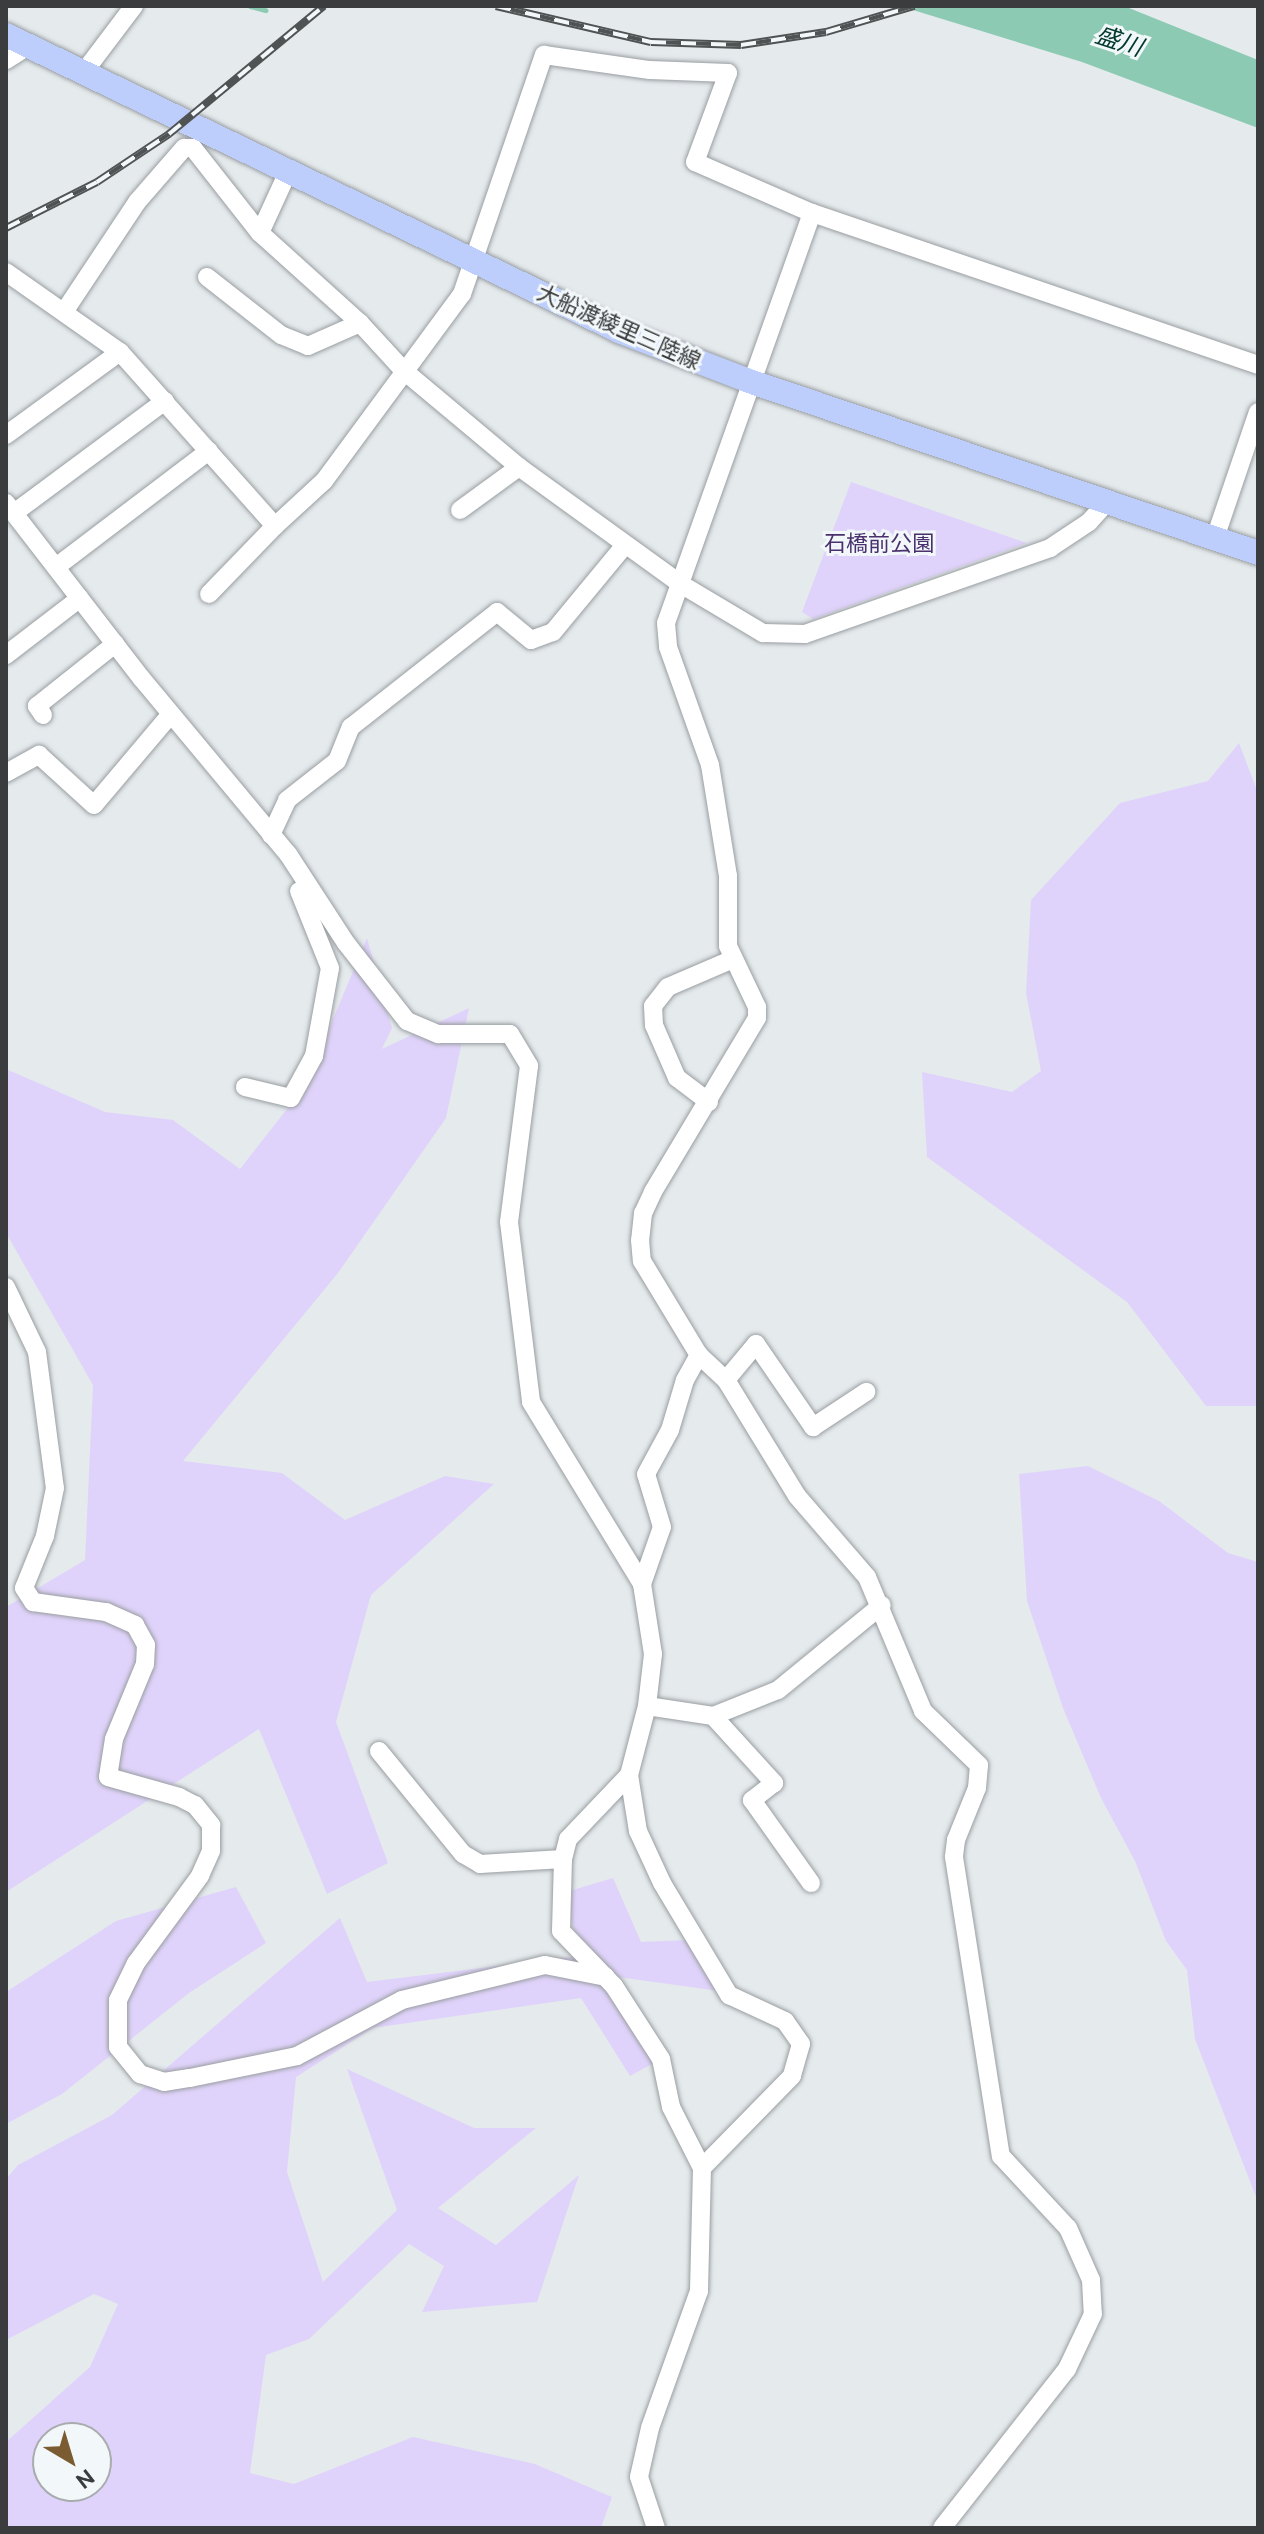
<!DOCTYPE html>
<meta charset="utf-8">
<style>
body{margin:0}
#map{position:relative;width:1264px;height:2534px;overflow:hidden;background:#e5eaed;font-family:Ubuntu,"Noto Sans JP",sans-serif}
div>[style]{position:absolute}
.green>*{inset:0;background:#e0d3fb}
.water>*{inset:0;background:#8ccab4}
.stream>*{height:5px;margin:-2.5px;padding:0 2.5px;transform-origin:2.5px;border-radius:2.5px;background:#8ccab4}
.roads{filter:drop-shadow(0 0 2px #999ea1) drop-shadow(0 0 2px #999ea1)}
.minor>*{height:18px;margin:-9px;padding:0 9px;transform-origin:9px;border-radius:9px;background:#fff}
.major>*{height:24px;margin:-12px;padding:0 12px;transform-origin:12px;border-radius:12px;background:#bdcefc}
.rail>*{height:8px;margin-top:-4px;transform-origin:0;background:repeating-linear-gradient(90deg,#f2f7fa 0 15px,#505354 0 30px);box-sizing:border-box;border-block:2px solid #505354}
span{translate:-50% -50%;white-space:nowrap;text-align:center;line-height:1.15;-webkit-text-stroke:6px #f2f7fa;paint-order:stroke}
.street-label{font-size:22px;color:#3a3c3d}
.park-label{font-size:22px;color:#4a316e}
.water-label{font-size:24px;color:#013a2c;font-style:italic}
.frame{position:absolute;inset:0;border:8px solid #3a3c3d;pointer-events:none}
.north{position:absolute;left:32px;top:2422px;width:80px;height:80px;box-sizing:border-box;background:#f2f7fa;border:2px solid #a8acae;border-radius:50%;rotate:142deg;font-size:22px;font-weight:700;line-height:32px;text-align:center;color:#3a3c3d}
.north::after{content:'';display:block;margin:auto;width:28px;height:36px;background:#7b5b31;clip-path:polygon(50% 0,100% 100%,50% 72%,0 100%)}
</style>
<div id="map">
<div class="green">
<i style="clip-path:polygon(851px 482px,1027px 543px,813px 619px,802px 612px)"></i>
<i style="clip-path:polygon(1239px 743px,1258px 793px,1258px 1406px,1206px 1406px,1127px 1302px,927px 1157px,922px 1072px,1012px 1092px,1041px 1071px,1026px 993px,1031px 900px,1120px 803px,1208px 781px)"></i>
<i style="clip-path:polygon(367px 938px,392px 1028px,382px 1049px,469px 1008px,446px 1118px,338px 1273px,183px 1461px,282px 1473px,345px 1520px,445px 1476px,494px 1484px,371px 1595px,336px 1722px,388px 1863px,327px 1894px,259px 1729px,6px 1892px,6px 1607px,85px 1560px,93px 1385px,6px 1233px,6px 1069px,105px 1112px,173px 1120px,240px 1169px,305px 1086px)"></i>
<i style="clip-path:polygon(1088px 1466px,1159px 1501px,1228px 1553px,1258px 1562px,1258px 2202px,1195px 2039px,1187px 1970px,1166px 1941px,1135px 1861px,1101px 1798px,1063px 1708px,1027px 1601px,1019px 1474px)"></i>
<i style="clip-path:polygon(evenodd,613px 1878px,641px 1942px,689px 1940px,719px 1991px,611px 1976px,661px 2059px,630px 2076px,581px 1998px,373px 2028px,296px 2077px,287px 2172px,323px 2282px,397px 2210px,347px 2069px,474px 2128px,536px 2128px,438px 2208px,496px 2245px,579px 2175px,537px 2302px,422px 2312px,444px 2266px,409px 2244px,309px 2339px,266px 2355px,250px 2473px,294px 2484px,413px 2437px,535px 2464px,612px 2497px,601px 2528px,6px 2528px,6px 2442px,90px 2367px,118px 2304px,94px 2294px,6px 2340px,6px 2179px,18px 2165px,112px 2115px,340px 1918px,367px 1982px,579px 1956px,566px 1892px,613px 1878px,48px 2438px,96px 2438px,96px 2486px,48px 2486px,48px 2438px)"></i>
<i style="clip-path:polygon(236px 1887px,266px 1943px,189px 1993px,62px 2094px,6px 2124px,6px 1992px,116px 1921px)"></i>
</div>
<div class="water">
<i style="clip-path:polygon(900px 6px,1124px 6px,1258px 60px,1258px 128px,1082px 62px)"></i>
</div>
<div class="stream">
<i style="left:250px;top:6px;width:16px;rotate:15deg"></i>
</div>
<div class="roads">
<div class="minor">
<i style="left:6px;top:60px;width:26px;rotate:-32deg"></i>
<i style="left:84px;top:72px;width:83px;rotate:-52.9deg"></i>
<i style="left:287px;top:174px;width:65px;rotate:114.6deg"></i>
<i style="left:260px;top:233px;width:135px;rotate:42deg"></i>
<i style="left:360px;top:323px;width:64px;rotate:47.5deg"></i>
<i style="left:403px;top:370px;width:151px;rotate:39.9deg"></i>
<i style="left:519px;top:467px;width:198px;rotate:35.9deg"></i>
<i style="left:679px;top:583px;width:98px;rotate:30.8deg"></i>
<i style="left:763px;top:633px;width:42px;rotate:1.4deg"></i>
<i style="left:805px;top:634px;width:260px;rotate:-19.3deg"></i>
<i style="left:1050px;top:548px;width:47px;rotate:-33.7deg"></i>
<i style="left:1089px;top:522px;width:27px;rotate:-48deg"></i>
<i style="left:812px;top:213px;width:435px;rotate:109.6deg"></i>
<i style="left:666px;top:623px;width:24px;rotate:85deg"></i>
<i style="left:668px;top:647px;width:125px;rotate:70.4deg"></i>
<i style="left:710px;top:765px;width:112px;rotate:80.8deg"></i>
<i style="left:728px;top:876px;width:70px;rotate:90deg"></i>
<i style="left:728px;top:946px;width:68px;rotate:64.6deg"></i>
<i style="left:757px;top:1007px;width:11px;rotate:90deg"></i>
<i style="left:757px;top:1018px;width:203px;rotate:120.9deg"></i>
<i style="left:653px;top:1192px;width:23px;rotate:115deg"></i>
<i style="left:643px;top:1213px;width:27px;rotate:96deg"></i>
<i style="left:640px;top:1240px;width:21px;rotate:85deg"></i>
<i style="left:642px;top:1261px;width:110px;rotate:58.8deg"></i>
<i style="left:699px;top:1355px;width:37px;rotate:43deg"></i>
<i style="left:726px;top:1380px;width:136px;rotate:58.5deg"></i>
<i style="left:797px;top:1496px;width:107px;rotate:49.2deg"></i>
<i style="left:867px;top:1577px;width:145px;rotate:67.3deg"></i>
<i style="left:923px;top:1711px;width:78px;rotate:44deg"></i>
<i style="left:979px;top:1765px;width:23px;rotate:95deg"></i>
<i style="left:977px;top:1788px;width:56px;rotate:112deg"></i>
<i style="left:956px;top:1840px;width:17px;rotate:97deg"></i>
<i style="left:954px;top:1857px;width:303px;rotate:81.1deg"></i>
<i style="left:1001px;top:2156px;width:98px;rotate:47.1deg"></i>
<i style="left:1068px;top:2228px;width:57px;rotate:66.1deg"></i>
<i style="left:1091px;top:2280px;width:34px;rotate:87deg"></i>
<i style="left:1093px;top:2314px;width:61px;rotate:115.3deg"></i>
<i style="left:1067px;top:2369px;width:202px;rotate:128.2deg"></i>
<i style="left:6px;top:272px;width:139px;rotate:35.1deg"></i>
<i style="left:120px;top:352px;width:233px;rotate:48.3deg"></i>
<i style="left:275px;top:526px;width:67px;rotate:-42.6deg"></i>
<i style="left:324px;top:481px;width:232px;rotate:-53.6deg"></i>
<i style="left:462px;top:294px;width:253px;rotate:-71.1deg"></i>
<i style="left:544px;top:55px;width:107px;rotate:8.1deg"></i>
<i style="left:650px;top:70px;width:78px;rotate:2.2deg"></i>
<i style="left:728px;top:73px;width:95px;rotate:110.3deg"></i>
<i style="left:695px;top:162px;width:128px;rotate:23.6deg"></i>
<i style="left:812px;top:213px;width:471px;rotate:18.8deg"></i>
<i style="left:207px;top:277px;width:94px;rotate:38.1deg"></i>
<i style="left:281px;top:335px;width:29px;rotate:22deg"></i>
<i style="left:308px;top:346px;width:57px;rotate:-23.9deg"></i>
<i style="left:64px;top:312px;width:132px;rotate:-56.4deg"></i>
<i style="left:137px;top:202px;width:72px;rotate:-49deg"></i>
<i style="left:184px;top:148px;width:9px"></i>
<i style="left:193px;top:148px;width:108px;rotate:51.8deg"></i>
<i style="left:6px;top:435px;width:141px;rotate:-36.1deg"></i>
<i style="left:6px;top:503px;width:222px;rotate:52.3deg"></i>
<i style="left:142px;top:679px;width:228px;rotate:50.2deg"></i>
<i style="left:288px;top:854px;width:106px;rotate:56.9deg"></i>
<i style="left:346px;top:943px;width:99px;rotate:52deg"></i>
<i style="left:407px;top:1021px;width:34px;rotate:23deg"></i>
<i style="left:438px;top:1034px;width:72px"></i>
<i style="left:510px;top:1034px;width:37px;rotate:59deg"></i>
<i style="left:529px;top:1066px;width:157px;rotate:97.3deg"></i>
<i style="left:509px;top:1222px;width:181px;rotate:83deg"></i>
<i style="left:531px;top:1402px;width:213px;rotate:58.6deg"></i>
<i style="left:642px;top:1584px;width:71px;rotate:81.1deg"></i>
<i style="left:653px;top:1654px;width:52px;rotate:96.6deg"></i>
<i style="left:647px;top:1706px;width:71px;rotate:104.6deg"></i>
<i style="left:629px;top:1775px;width:57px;rotate:80.9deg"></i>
<i style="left:638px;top:1831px;width:57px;rotate:65.2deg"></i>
<i style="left:662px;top:1883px;width:131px;rotate:59.1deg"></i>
<i style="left:729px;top:1995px;width:62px;rotate:24.9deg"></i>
<i style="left:785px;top:2021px;width:28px;rotate:55deg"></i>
<i style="left:801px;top:2044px;width:33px;rotate:106deg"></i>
<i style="left:792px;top:2076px;width:129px;rotate:134.4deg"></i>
<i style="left:460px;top:510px;width:73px;rotate:-36.1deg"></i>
<i style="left:14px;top:513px;width:188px;rotate:-36.6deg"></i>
<i style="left:1215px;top:538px;width:133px;rotate:-71.2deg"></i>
<i style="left:56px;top:567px;width:192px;rotate:-37.2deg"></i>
<i style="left:209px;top:594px;width:95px;rotate:-45.9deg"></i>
<i style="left:6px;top:655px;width:93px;rotate:-37.6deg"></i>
<i style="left:43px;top:715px;width:11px;rotate:-124deg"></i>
<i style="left:37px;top:706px;width:100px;rotate:-38.5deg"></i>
<i style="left:6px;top:773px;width:38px;rotate:-29deg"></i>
<i style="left:39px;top:755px;width:74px;rotate:42.3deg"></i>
<i style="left:94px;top:805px;width:119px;rotate:-49.8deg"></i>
<i style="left:271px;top:835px;width:38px;rotate:-65deg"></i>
<i style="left:287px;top:800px;width:63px;rotate:-38deg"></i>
<i style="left:337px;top:761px;width:37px;rotate:-68deg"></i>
<i style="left:351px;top:727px;width:186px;rotate:-38.2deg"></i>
<i style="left:497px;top:612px;width:44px;rotate:39.5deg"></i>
<i style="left:531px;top:640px;width:23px;rotate:-20deg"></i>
<i style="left:553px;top:632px;width:113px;rotate:-50.4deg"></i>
<i style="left:245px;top:1087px;width:47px;rotate:13.4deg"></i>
<i style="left:291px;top:1098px;width:48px;rotate:-61.3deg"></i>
<i style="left:314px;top:1056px;width:89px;rotate:-79.7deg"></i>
<i style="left:330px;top:968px;width:83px;rotate:-111.9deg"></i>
<i style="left:709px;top:1102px;width:40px;rotate:-143deg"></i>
<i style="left:677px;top:1078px;width:58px;rotate:-113.5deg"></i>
<i style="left:654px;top:1025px;width:19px;rotate:-93deg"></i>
<i style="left:653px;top:1006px;width:24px;rotate:-52deg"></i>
<i style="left:668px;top:987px;width:69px;rotate:-23.2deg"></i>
<i style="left:6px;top:1287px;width:72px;rotate:64.5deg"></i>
<i style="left:37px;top:1352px;width:137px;rotate:82.5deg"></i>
<i style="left:55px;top:1488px;width:49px;rotate:101.8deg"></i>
<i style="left:45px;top:1536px;width:56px;rotate:112deg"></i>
<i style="left:24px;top:1588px;width:17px;rotate:57deg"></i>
<i style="left:33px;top:1602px;width:74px;rotate:7.8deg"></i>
<i style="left:106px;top:1612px;width:32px;rotate:24deg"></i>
<i style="left:135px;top:1625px;width:23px;rotate:61deg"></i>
<i style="left:146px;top:1645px;width:19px;rotate:93deg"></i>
<i style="left:145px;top:1664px;width:81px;rotate:112.5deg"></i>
<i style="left:114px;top:1739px;width:38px;rotate:99deg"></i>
<i style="left:108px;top:1777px;width:74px;rotate:15.7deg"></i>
<i style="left:179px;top:1797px;width:18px;rotate:27deg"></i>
<i style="left:195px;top:1805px;width:26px;rotate:51deg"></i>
<i style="left:211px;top:1825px;width:26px;rotate:90deg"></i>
<i style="left:211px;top:1851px;width:27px;rotate:114deg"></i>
<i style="left:200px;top:1876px;width:108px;rotate:126.3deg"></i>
<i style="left:136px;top:1963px;width:41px;rotate:115.9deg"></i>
<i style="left:118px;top:2000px;width:47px;rotate:90deg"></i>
<i style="left:118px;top:2047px;width:35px;rotate:51deg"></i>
<i style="left:140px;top:2074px;width:25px;rotate:18deg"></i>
<i style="left:164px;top:2082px;width:26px;rotate:-9deg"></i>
<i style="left:190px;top:2078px;width:109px;rotate:-11.6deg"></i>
<i style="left:297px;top:2056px;width:119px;rotate:-28.1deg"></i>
<i style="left:402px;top:2000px;width:147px;rotate:-13.8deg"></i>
<i style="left:545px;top:1965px;width:62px;rotate:11.1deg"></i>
<i style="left:726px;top:1380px;width:47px;rotate:-50.2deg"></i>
<i style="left:756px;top:1344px;width:101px;rotate:55.5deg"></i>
<i style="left:813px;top:1427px;width:64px;rotate:-33.4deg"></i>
<i style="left:642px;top:1584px;width:60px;rotate:-70.7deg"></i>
<i style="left:662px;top:1527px;width:55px;rotate:-106.8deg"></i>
<i style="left:646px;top:1474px;width:50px;rotate:-61.4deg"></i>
<i style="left:670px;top:1430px;width:52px;rotate:-73.3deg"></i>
<i style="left:685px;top:1380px;width:29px;rotate:-61deg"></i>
<i style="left:647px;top:1706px;width:67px;rotate:8.6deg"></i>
<i style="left:713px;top:1716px;width:70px;rotate:-21.8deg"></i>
<i style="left:778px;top:1690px;width:134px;rotate:-39.3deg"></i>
<i style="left:713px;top:1716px;width:91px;rotate:47.7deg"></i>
<i style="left:774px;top:1783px;width:28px;rotate:142deg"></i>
<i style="left:752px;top:1800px;width:102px;rotate:54.6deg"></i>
<i style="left:379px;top:1751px;width:133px;rotate:50.8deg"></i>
<i style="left:463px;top:1854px;width:20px;rotate:30deg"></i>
<i style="left:480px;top:1864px;width:83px;rotate:-3.4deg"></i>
<i style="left:629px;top:1775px;width:88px;rotate:133.6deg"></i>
<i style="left:568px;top:1839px;width:21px;rotate:104deg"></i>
<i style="left:563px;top:1859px;width:72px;rotate:91.6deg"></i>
<i style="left:561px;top:1931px;width:76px;rotate:46.1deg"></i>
<i style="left:614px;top:1986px;width:87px;rotate:57.2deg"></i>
<i style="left:661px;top:2059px;width:49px;rotate:78.2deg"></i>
<i style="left:671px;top:2107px;width:68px;rotate:63.1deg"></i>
<i style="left:702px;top:2168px;width:123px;rotate:91.4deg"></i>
<i style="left:699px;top:2291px;width:145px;rotate:109.7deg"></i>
<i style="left:650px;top:2428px;width:50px;rotate:102.7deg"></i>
<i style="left:639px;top:2477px;width:54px;rotate:71.6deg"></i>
</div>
<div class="major">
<i style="left:6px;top:35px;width:681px;rotate:25.77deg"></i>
<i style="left:619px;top:331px;width:139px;rotate:21deg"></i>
<i style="left:749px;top:381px;width:537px;rotate:18.67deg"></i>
</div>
</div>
<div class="rail">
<i style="left:496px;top:6px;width:159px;rotate:13.1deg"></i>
<i style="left:651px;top:42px;width:90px;rotate:1.9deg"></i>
<i style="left:741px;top:45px;width:86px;rotate:-8.7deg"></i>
<i style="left:826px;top:32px;width:92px;rotate:-16.5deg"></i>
<i style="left:6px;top:228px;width:102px;rotate:-26.8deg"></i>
<i style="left:97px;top:182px;width:87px;rotate:-33.7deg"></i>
<i style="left:169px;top:134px;width:201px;rotate:-39.6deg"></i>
</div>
<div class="street-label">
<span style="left:619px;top:326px;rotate:24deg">大船渡綾里三陸線</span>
</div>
<div class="park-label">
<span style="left:879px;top:543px">石橋前公園</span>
</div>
<div class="water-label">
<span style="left:1119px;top:41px;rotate:18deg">盛川</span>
</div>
<div class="frame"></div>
<div class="north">N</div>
</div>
